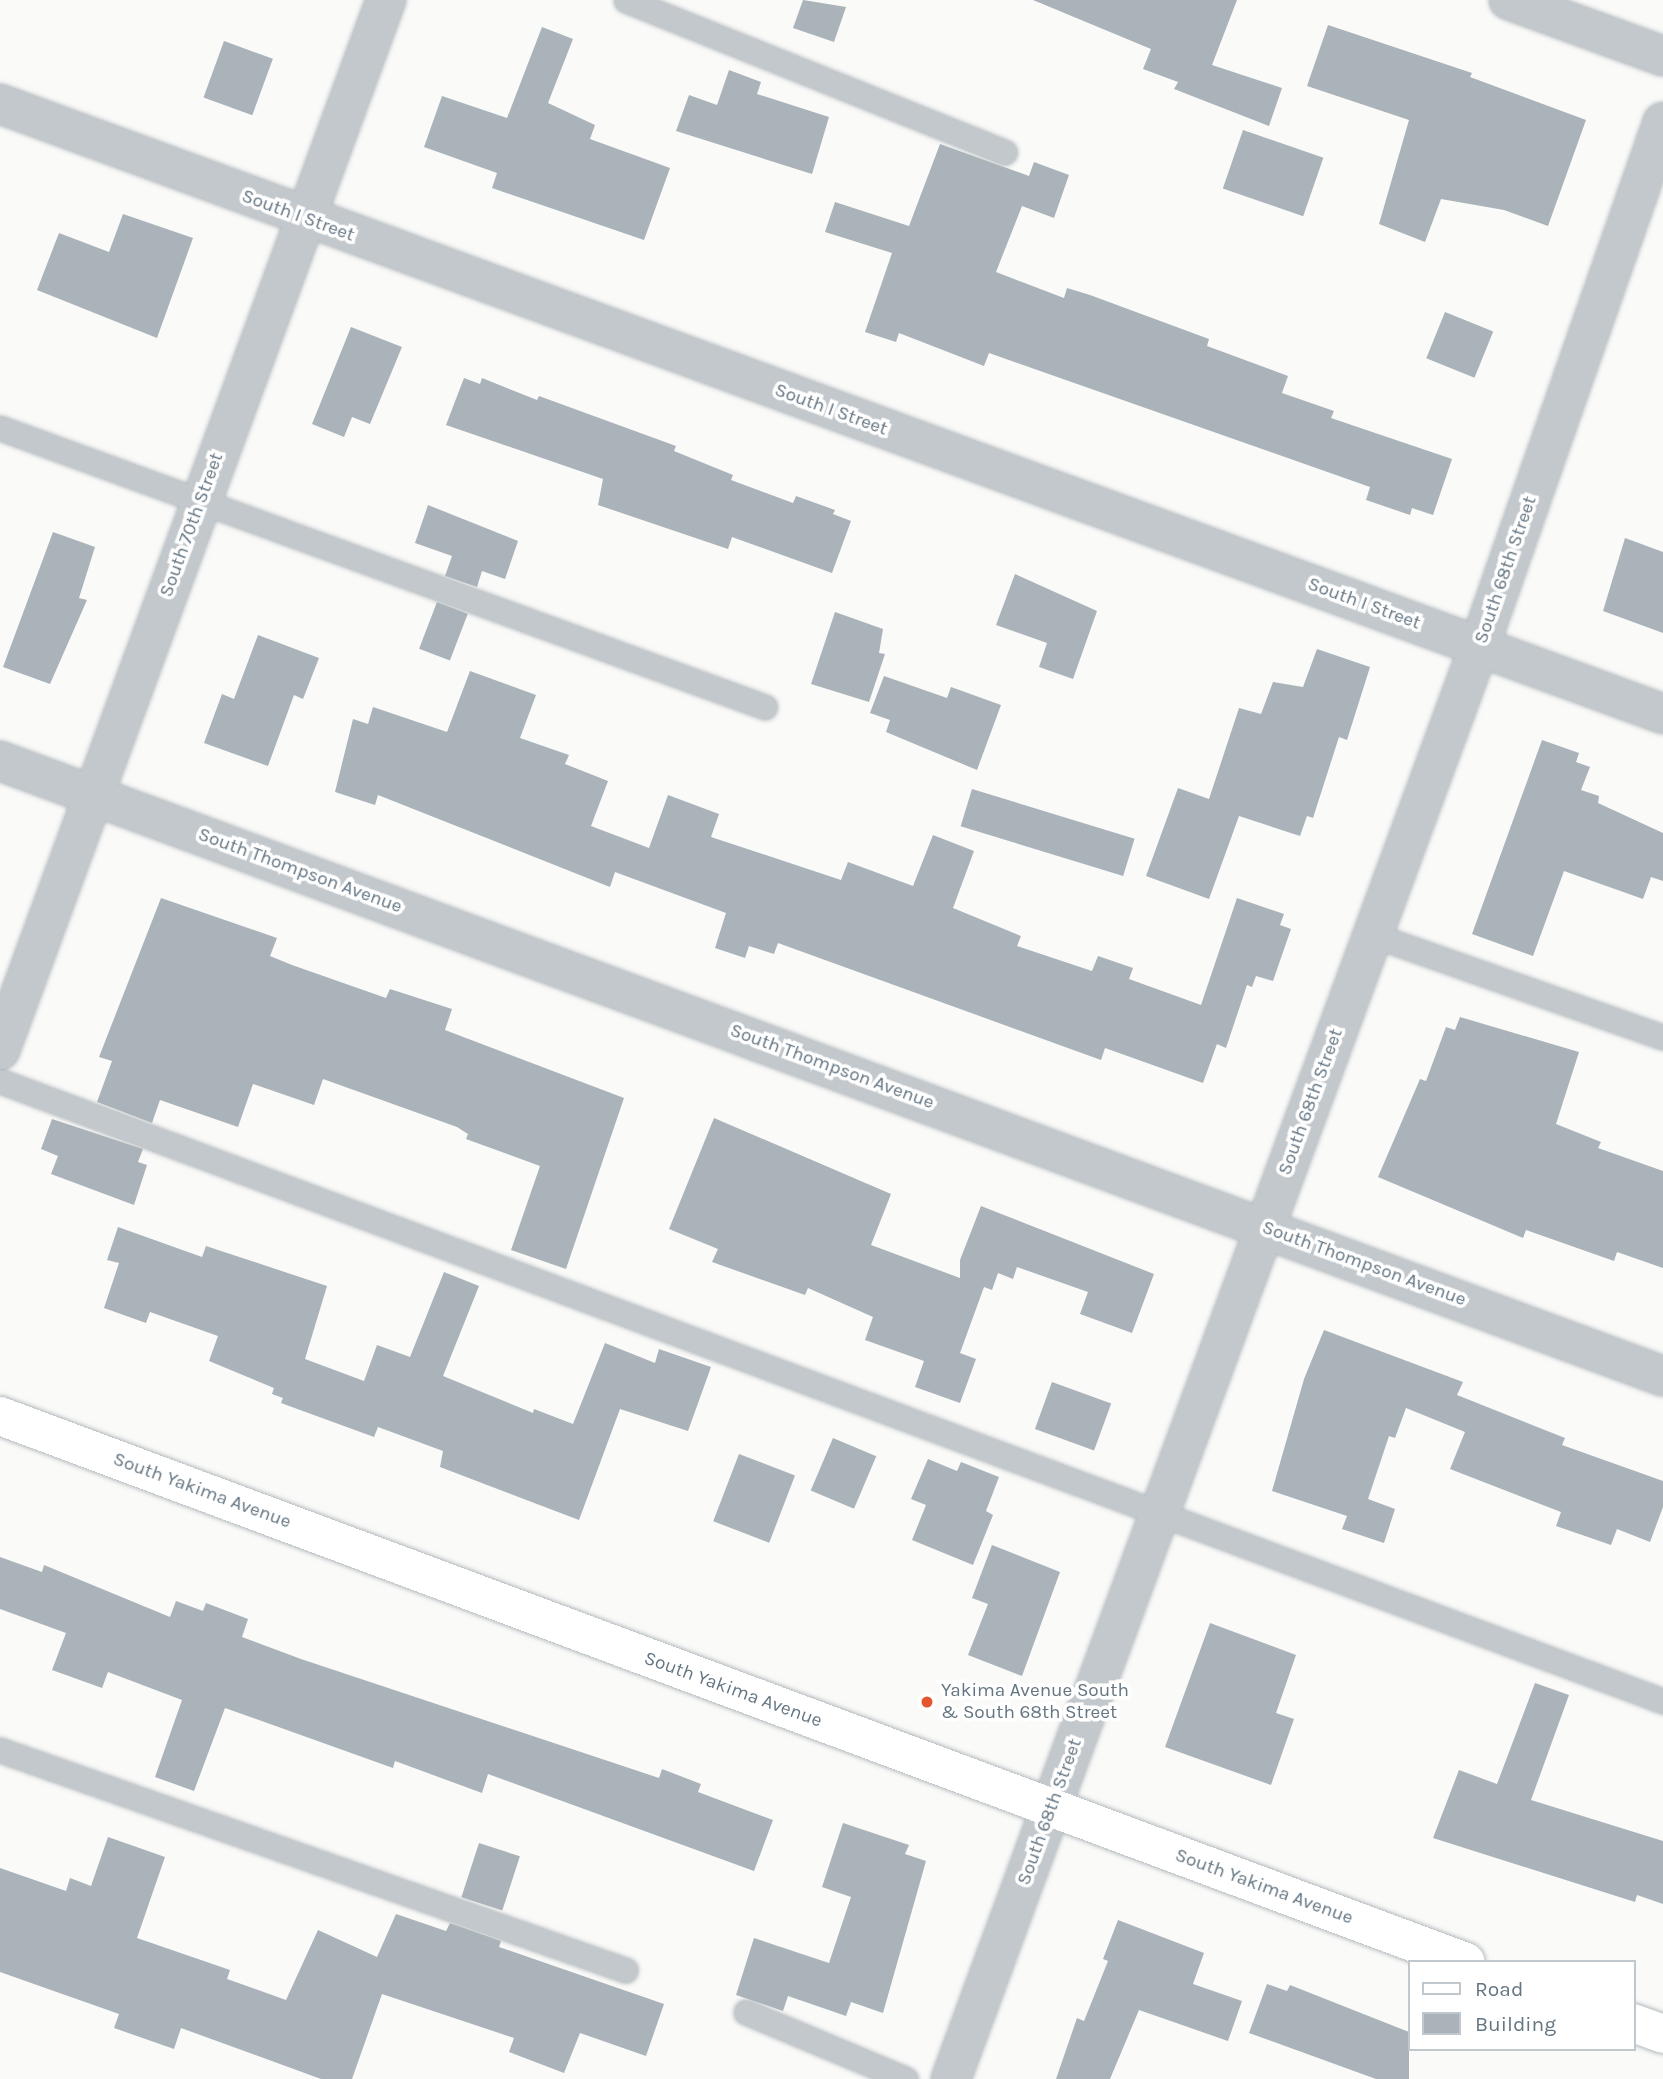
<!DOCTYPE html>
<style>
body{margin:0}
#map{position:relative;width:1663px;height:2079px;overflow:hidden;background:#fafaf8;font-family:Karla,sans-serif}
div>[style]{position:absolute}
.building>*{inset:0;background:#aab3b9;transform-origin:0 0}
.roads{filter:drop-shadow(0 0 2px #b3babf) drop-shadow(0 0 2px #b3babf)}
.service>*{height:23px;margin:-11.5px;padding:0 11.5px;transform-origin:11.5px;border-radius:11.5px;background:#c3c8cc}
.minor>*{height:38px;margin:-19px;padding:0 19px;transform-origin:19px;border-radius:19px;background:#c3c8cc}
.secondary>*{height:38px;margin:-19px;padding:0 19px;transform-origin:19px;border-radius:19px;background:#fff}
.dots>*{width:19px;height:19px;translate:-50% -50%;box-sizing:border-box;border:4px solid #fff;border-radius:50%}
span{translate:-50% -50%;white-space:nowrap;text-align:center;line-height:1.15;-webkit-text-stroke:7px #fff;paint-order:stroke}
.street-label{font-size:19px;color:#657683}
.poi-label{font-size:19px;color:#657683}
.left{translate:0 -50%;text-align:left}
.legend{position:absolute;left:1408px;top:1960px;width:228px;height:91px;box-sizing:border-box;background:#fff;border:2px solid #c1c8cd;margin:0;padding:9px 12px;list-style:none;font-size:21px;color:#657683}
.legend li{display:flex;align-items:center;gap:14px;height:35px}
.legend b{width:35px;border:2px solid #c1c8cd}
</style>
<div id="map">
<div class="building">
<i style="clip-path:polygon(803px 0,846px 7px,834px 42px,793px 28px)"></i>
<i style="clip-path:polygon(1033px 0,1237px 0,1212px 65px,1282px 88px,1269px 126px,1174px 89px,1178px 82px,1143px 69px,1151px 49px)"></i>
<i style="clip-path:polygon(1328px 25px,1472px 73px,1470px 77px,1586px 120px,1548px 226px,1504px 210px,1441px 199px,1425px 242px,1379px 224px,1409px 120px,1307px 86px)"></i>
<i style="clip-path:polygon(542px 27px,573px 39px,548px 103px,595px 125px,590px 139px,670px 168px,644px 240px,492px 188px,497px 173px,424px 147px,442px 96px,507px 118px)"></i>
<i style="left:224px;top:41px;width:52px;height:60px;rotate:20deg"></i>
<i style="clip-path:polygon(729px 70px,761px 82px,757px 94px,829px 117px,812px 174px,676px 131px,689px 95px,717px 105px)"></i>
<i style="left:1243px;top:130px;width:85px;height:62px;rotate:19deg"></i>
<i style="clip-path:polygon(940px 144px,1029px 176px,1034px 162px,1069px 175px,1054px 218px,1022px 206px,996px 272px,1064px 298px,1067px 288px,1090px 295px,1209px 339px,1207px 346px,1288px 376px,1282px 393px,1334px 411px,1331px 418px,1452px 459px,1433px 515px,1412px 508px,1410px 515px,1366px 500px,1370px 487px,989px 353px,984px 366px,899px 333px,896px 342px,865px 332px,892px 253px,825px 232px,835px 202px,909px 226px)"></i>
<i style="clip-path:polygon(123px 214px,193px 238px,157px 338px,37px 290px,59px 233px,109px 252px)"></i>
<i style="left:1445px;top:312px;width:52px;height:50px;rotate:22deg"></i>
<i style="clip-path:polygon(351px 327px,402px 347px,370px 424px,352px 417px,344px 437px,312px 424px)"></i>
<i style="clip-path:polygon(464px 378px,480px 384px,482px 378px,537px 400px,539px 396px,676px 446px,674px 451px,733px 475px,731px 480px,793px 503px,796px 496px,835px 510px,833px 514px,851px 521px,832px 573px,732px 537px,728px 549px,598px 505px,603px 479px,446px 425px)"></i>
<i style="clip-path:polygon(428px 505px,518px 541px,505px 579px,482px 571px,477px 587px,445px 576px,452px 556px,415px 543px)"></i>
<i style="clip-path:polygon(53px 532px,95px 547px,79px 598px,87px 600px,50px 684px,3px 667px)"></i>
<i style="clip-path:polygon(1625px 538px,1663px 552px,1663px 633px,1603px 611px)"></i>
<i style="clip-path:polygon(1015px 574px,1097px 611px,1073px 679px,1039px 667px,1047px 643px,996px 625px)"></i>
<i style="left:437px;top:602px;width:33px;height:50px;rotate:21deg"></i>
<i style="clip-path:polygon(835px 612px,883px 629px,879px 653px,885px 654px,869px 702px,811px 684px)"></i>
<i style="clip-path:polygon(258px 635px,319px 658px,303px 699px,294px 695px,268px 766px,204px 743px,222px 694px,234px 699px)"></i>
<i style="clip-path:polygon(1317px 649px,1370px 667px,1347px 740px,1339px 737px,1313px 818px,1307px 816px,1300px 836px,1239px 816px,1209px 899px,1146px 876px,1178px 788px,1209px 799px,1239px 708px,1261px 714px,1273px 682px,1303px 687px)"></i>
<i style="clip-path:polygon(470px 671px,536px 695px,520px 738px,569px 755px,565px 764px,608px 781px,591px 826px,649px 848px,668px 795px,719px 814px,711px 837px,841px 880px,848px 862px,913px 886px,933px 835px,974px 851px,953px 908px,1021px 936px,1017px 946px,1092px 971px,1098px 956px,1133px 968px,1129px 979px,1201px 1005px,1237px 898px,1284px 914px,1280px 925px,1291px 929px,1273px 981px,1256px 976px,1252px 987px,1247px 985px,1226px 1048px,1217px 1044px,1203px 1083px,1105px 1048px,1101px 1060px,778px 943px,774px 954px,749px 946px,745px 958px,715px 948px,726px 913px,615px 872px,610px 887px,378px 795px,375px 805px,335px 792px,353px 719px,368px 724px,373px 707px,447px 732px)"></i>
<i style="clip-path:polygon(884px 676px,947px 698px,951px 687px,1001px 705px,977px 770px,886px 732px,890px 720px,870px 713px)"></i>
<i style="clip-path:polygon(1542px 740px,1579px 753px,1576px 762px,1590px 767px,1581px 790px,1599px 796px,1598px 803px,1663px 833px,1663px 881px,1651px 877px,1643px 899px,1564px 871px,1533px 956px,1472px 934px)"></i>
<i style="left:972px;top:789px;width:170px;height:39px;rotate:17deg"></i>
<i style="clip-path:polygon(161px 898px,277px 938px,270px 956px,292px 965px,386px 998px,390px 989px,452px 1009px,445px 1030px,624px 1098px,566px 1269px,511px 1250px,540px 1166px,466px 1139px,468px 1134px,457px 1127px,323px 1079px,314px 1105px,253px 1084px,238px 1127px,160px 1100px,152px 1123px,97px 1102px,112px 1061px,99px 1057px)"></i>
<i style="clip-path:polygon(1460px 1017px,1579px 1052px,1556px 1124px,1601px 1142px,1598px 1148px,1663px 1171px,1663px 1268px,1617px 1252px,1614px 1261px,1526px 1230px,1523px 1238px,1378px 1177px,1420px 1079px,1426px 1081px,1446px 1027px,1455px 1030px)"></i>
<i style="clip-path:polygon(714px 1118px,891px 1194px,871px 1245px,960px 1278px,960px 1260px,981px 1206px,1154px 1274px,1132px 1333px,1080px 1314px,1088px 1292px,1017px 1267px,1013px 1279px,998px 1273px,992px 1290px,984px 1287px,960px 1353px,976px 1359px,960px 1403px,915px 1387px,924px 1361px,865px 1340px,873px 1317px,808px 1288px,805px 1295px,712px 1262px,718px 1249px,669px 1229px)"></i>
<i style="clip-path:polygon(52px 1119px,143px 1149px,138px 1162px,147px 1165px,134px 1205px,51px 1174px,58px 1156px,41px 1149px)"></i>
<i style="clip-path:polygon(118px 1227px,202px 1257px,206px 1246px,327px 1286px,305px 1359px,364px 1381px,377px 1345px,410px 1357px,444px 1272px,479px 1286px,443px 1376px,533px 1413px,534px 1409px,573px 1424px,605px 1343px,655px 1363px,659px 1349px,711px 1367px,688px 1431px,620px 1409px,579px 1520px,440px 1467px,443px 1451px,378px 1427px,374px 1437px,281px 1403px,283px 1398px,272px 1394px,274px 1388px,209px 1361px,218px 1336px,150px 1312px,146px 1323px,104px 1308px,119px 1263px,107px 1260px)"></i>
<i style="clip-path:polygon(1324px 1330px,1463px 1382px,1457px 1395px,1565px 1438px,1562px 1445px,1663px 1481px,1663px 1507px,1650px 1542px,1617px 1529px,1611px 1545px,1556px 1526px,1561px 1512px,1450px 1469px,1465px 1432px,1406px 1408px,1395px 1438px,1389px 1436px,1368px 1499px,1395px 1509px,1384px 1543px,1342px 1529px,1347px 1516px,1272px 1491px,1304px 1379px)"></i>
<i style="left:1052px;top:1382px;width:63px;height:50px;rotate:20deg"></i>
<i style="left:833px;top:1438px;width:47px;height:57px;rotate:23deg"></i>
<i style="left:739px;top:1454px;width:60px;height:72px;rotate:21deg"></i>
<i style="clip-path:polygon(928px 1459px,957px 1471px,961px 1462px,999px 1477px,986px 1511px,993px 1515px,973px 1565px,912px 1540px,926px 1505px,911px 1499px)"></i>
<i style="clip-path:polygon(992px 1545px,1060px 1572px,1022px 1676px,968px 1655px,988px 1604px,972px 1598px)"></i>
<i style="clip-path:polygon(0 1557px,42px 1572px,44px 1565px,170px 1617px,176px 1601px,203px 1611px,206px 1603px,248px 1619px,242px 1637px,301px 1659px,659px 1778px,662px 1769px,701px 1784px,698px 1792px,773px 1820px,754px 1871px,488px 1774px,482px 1793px,395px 1761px,393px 1768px,225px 1708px,194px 1791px,155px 1777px,182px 1700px,108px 1672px,102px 1688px,52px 1670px,66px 1633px,0 1609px)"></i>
<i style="clip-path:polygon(1210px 1623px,1296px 1655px,1276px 1713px,1294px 1719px,1271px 1785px,1165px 1747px)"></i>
<i style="clip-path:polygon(1535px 1683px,1569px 1695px,1531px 1800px,1663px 1841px,1663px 1904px,1637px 1895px,1635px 1902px,1433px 1838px,1459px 1770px,1497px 1784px)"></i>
<i style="clip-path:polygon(843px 1823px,909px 1845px,905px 1854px,926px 1861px,883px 2013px,851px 2002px,846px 2016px,788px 1996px,783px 2011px,736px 1995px,754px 1938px,829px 1963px,851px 1897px,822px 1887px)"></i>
<i style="clip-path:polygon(108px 1837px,165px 1857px,137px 1938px,230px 1970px,227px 1979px,286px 2000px,318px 1930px,377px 1957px,396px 1914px,446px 1931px,450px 1923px,501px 1941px,499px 1947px,664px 2004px,646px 2056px,580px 2033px,564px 2073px,509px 2052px,514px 2038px,382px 1994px,352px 2079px,321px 2079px,181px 2028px,174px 2049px,114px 2028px,119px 2014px,0 1972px,0 1868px,66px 1891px,70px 1878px,91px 1886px)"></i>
<i style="left:479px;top:1843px;width:43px;height:57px;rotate:18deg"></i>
<i style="clip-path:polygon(1118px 1920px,1204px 1953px,1193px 1984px,1242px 2001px,1228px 2041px,1139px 2010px,1110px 2079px,1056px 2079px,1077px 2018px,1084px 2021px,1108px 1961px,1103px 1959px)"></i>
<i style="clip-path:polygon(1267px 1984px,1287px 1991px,1290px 1985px,1409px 2032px,1409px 2079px,1376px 2079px,1249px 2033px)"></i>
</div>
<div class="roads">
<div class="service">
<i style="left:626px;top:0;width:408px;rotate:21.9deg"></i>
<i style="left:0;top:428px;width:814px;rotate:20.04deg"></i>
<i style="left:1373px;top:935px;width:307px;rotate:19.4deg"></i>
<i style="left:0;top:1081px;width:1775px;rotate:20.45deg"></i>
<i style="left:0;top:1750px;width:663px;rotate:19.39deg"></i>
<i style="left:746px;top:2012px;width:173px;rotate:22.8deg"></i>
</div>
<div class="minor">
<i style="left:1509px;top:0;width:164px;rotate:20deg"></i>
<i style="left:0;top:104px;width:1771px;rotate:20.14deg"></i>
<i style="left:0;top:761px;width:1773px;rotate:20.3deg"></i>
<i style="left:0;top:1050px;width:1119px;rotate:-69.82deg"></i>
<i style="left:951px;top:2079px;width:1526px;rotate:-69.76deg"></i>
<i style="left:1479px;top:647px;width:556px;rotate:-70.69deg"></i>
</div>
<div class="secondary">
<i style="left:0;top:1416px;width:1564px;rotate:20.43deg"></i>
<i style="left:1633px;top:2023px;width:32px;rotate:20deg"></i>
</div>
</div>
<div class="dots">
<i style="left:927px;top:1702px;background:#e4572e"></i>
</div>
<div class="street-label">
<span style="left:298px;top:216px;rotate:20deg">South I Street</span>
<span style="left:831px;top:410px;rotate:20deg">South I Street</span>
<span style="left:192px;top:525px;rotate:-70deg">South 70th Street</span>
<span style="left:1506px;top:570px;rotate:-71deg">South 68th Street</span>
<span style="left:1364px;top:604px;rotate:20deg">South I Street</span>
<span style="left:300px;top:871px;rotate:20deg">South Thompson Avenue</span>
<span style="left:832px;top:1067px;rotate:20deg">South Thompson Avenue</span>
<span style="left:1311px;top:1102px;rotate:-70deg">South 68th Street</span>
<span style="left:1364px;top:1264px;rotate:20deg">South Thompson Avenue</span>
<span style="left:202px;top:1491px;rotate:20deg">South Yakima Avenue</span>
<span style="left:733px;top:1690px;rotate:20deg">South Yakima Avenue</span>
<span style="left:1050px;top:1812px;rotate:-70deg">South 68th Street</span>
<span style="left:1264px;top:1887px;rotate:20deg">South Yakima Avenue</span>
</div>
<div class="poi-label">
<span class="left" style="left:941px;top:1702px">Yakima Avenue South<br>&amp; South 68th Street</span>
</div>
<ul class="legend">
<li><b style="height:9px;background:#fff"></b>Road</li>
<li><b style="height:19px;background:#aab3b9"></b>Building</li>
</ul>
</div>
